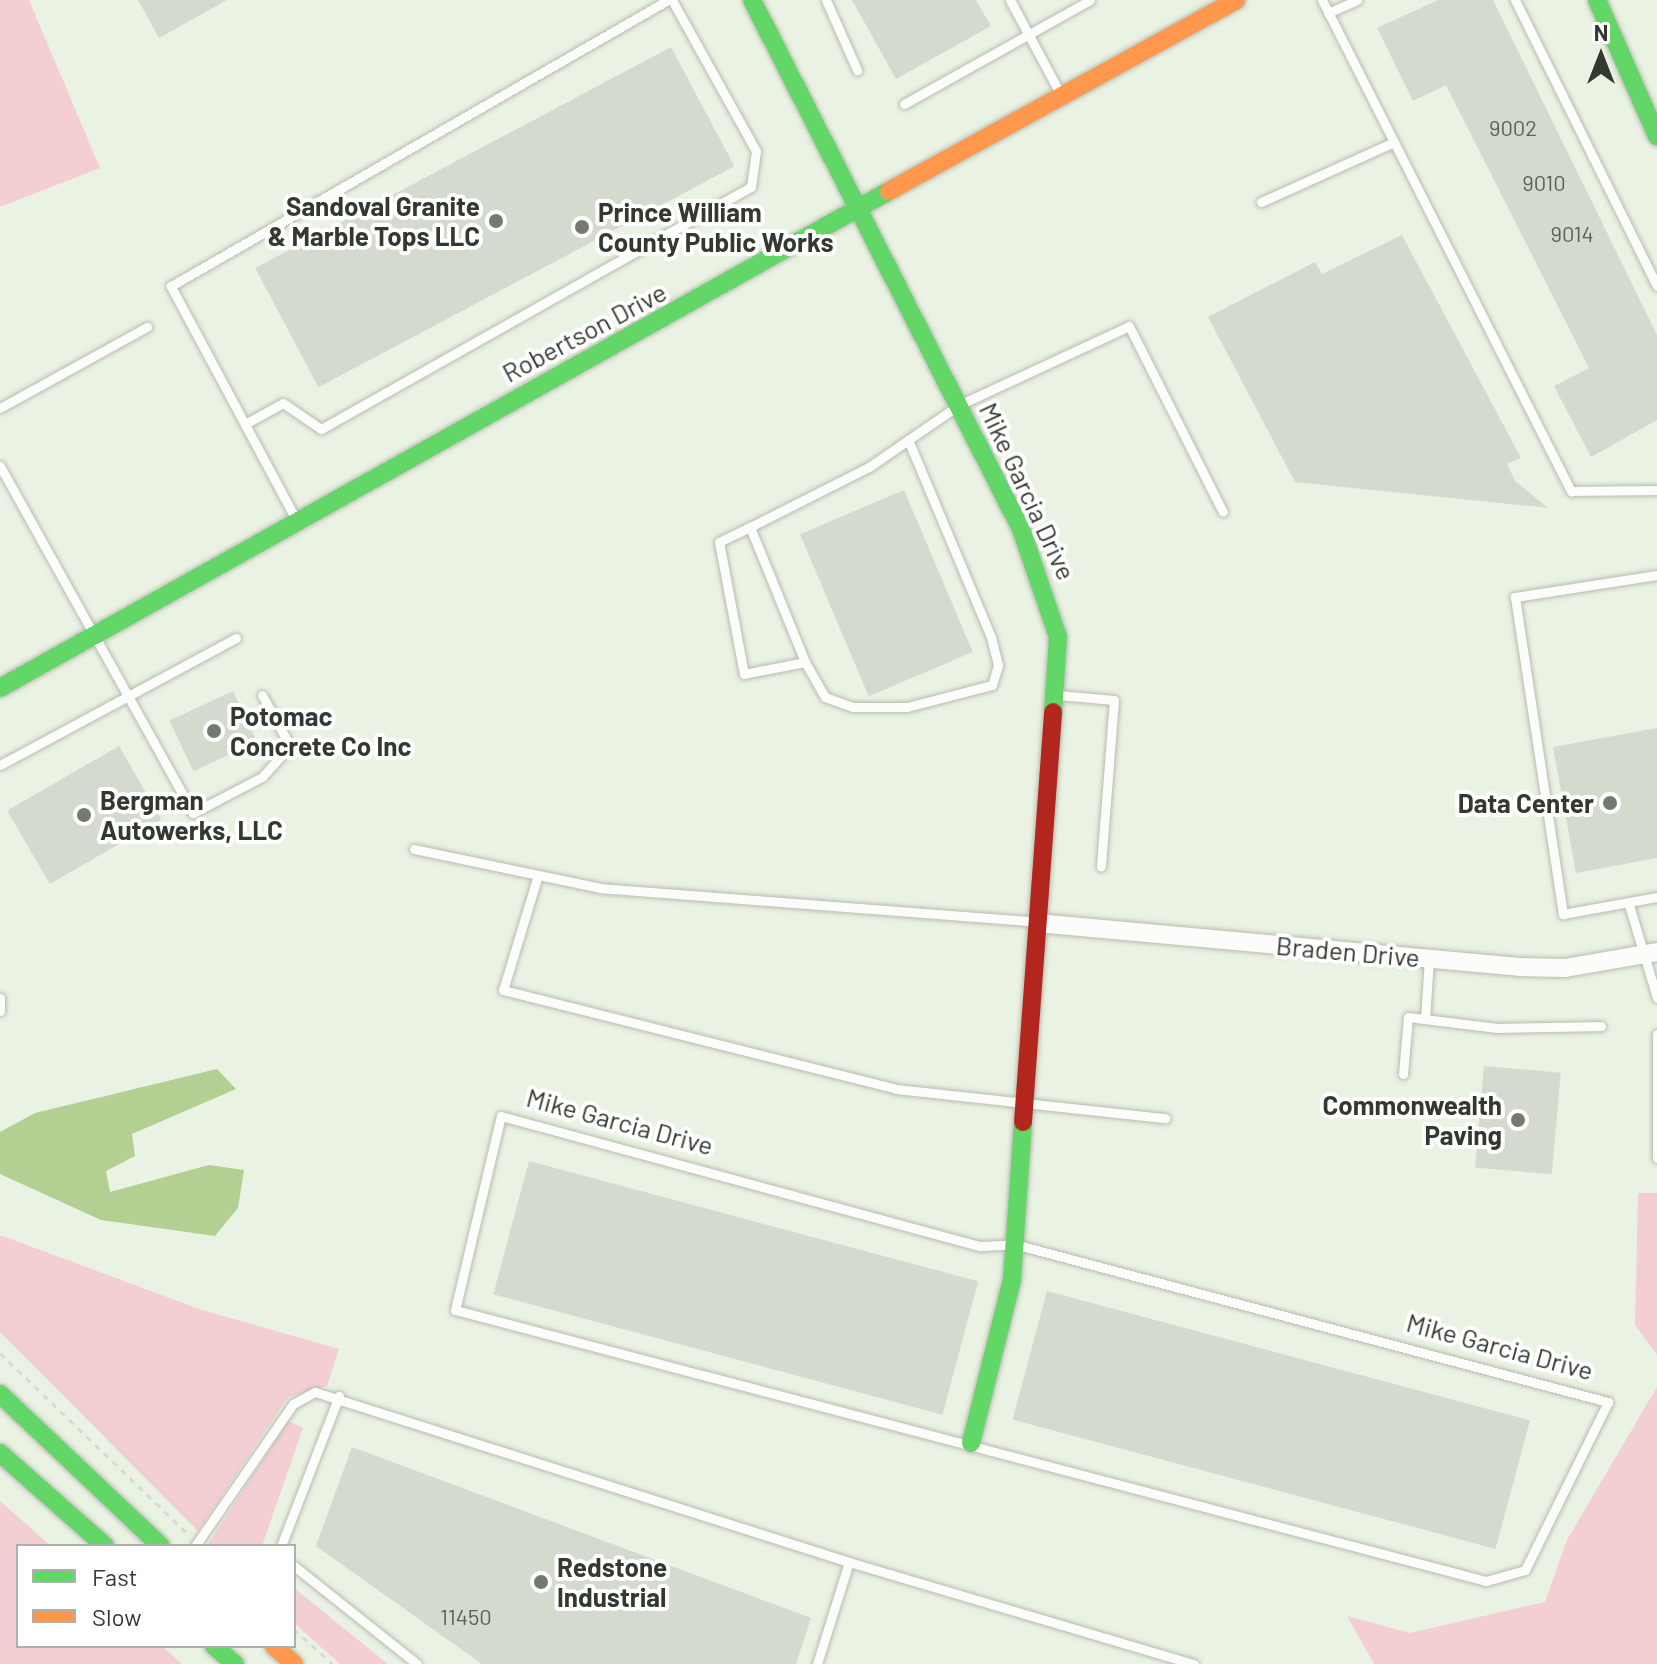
<!DOCTYPE html>
<style>
body{margin:0}
#map{position:relative;width:1657px;height:1664px;overflow:hidden;background:#eaf2e3;font-family:Barlow,sans-serif}
div>[style]{position:absolute}
.green>*{inset:0;background:#f4cfd2}
.water>*{inset:0;background:#b3d092}
.building>*{inset:0;background:#d4dace;transform-origin:0 0}
.path>*{height:3px;margin-top:-1.5px;transform-origin:0;background:repeating-linear-gradient(90deg,#d7dad5 0 6px,transparent 0 12px)}
.roads{filter:drop-shadow(0 0 2px #b6bcb0) drop-shadow(0 0 2px #b6bcb0)}
.lane>*{height:9px;margin:-4.5px;padding:0 4.5px;transform-origin:4.5px;border-radius:4.5px;background:#fcfdfb}
.street>*{height:18px;margin:-9px;padding:0 9px;transform-origin:9px;border-radius:9px;background:#fcfdfb}
.fast>*{height:18px;margin:-9px;padding:0 9px;transform-origin:9px;border-radius:9px;background:#63d668}
.slow>*{height:18px;margin:-9px;padding:0 9px;transform-origin:9px;border-radius:9px;background:#ff974d}
.jam>*{height:18px;margin:-9px;padding:0 9px;transform-origin:9px;border-radius:9px;background:#b3261e}
.dots>*{width:22px;height:22px;translate:-50% -50%;box-sizing:border-box;border:4px solid #fff;border-radius:50%}
span{translate:-50% -50%;white-space:nowrap;text-align:center;line-height:1.15;-webkit-text-stroke:8px #fff;paint-order:stroke}
.number-label{font-size:22px;color:#5c6157}
.number-label span{-webkit-text-stroke-width:0}
.poi-label{font-size:26px;color:#34392f;font-weight:700}
.right{translate:-100% -50%;text-align:right}
.left{translate:0 -50%;text-align:left}
.street-label{font-size:26px;color:#34392f}
.legend{position:absolute;left:16px;top:1544px;width:280px;height:104px;box-sizing:border-box;background:#fff;border:2px solid #aeb0ac;margin:0;padding:10px 14px;list-style:none;font-size:24px;color:#34392f}
.legend li{display:flex;align-items:center;gap:16px;height:40px}
.legend b{width:40px;border:2px solid #aeb0ac}
.north{position:absolute;left:1561px;top:16px;width:80px;height:80px;-webkit-text-stroke:6px #fff;paint-order:stroke;rotate:0deg;font-size:22px;font-weight:700;line-height:32px;text-align:center;color:#34392f}
.north::after{content:'';display:block;margin:auto;width:28px;height:36px;background:#34392f;clip-path:polygon(50% 0,100% 100%,50% 72%,0 100%)}
</style>
<div id="map">
<div class="green">
<i style="clip-path:polygon(0 0,29px 0,100px 168px,0 207px)"></i>
<i style="clip-path:polygon(1638px 1193px,1657px 1193px,1657px 1355px,1635px 1325px)"></i>
<i style="clip-path:polygon(0 1235px,202px 1310px,339px 1349px,327px 1386px,288px 1397px,198px 1531px,0 1332px)"></i>
<i style="clip-path:polygon(1657px 1387px,1657px 1664px,1374px 1664px,1347px 1616px,1410px 1633px,1545px 1602px,1567px 1540px)"></i>
<i style="clip-path:polygon(288px 1421px,303px 1428px,262px 1546px,207px 1546px)"></i>
<i style="clip-path:polygon(0 1501px,51px 1546px,18px 1546px,18px 1646px,162px 1646px,182px 1664px,0 1664px)"></i>
<i style="clip-path:polygon(294px 1588px,388px 1664px,340px 1664px,294px 1623px)"></i>
</div>
<div class="water">
<i style="clip-path:polygon(217px 1069px,236px 1089px,132px 1134px,135px 1156px,106px 1171px,110px 1192px,209px 1165px,244px 1170px,238px 1208px,215px 1236px,101px 1220px,0 1174px,0 1132px,35px 1113px)"></i>
</div>
<div class="building">
<i style="clip-path:polygon(138px 0,227px 0,159px 38px)"></i>
<i style="clip-path:polygon(852px 0,976px 0,991px 26px,896px 79px)"></i>
<i style="clip-path:polygon(1438px 0,1493px 0,1657px 335px,1657px 420px,1591px 457px,1554px 386px,1589px 368px,1446px 85px,1413px 101px,1377px 28px)"></i>
<i style="left:671px;top:47px;width:135px;height:471px;rotate:62deg"></i>
<i style="clip-path:polygon(1402px 235px,1521px 458px,1507px 464px,1515px 481px,1548px 508px,1295px 482px,1208px 317px,1315px 262px,1322px 274px)"></i>
<i style="left:904px;top:490px;width:176px;height:113px;rotate:67deg"></i>
<i style="left:233px;top:691px;width:56px;height:70px;rotate:65deg"></i>
<i style="clip-path:polygon(1657px 728px,1657px 858px,1576px 873px,1553px 747px)"></i>
<i style="left:119px;top:746px;width:85px;height:129px;rotate:60deg"></i>
<i style="left:1484px;top:1066px;width:77px;height:102px;rotate:5deg"></i>
<i style="left:529px;top:1161px;width:465px;height:138px;rotate:15deg"></i>
<i style="left:1047px;top:1291px;width:500px;height:133px;rotate:15deg"></i>
<i style="clip-path:polygon(352px 1447px,811px 1618px,796px 1664px,482px 1664px,316px 1546px)"></i>
</div>
<div class="path">
<i style="left:0;top:1353px;width:260px;rotate:43.9deg"></i>
<i style="left:294px;top:1629px;width:52px;rotate:41.9deg"></i>
</div>
<div class="roads">
<div class="lane">
<i style="left:826px;top:0;width:77px;rotate:66.1deg"></i>
<i style="left:1010px;top:0;width:108px;rotate:61.8deg"></i>
<i style="left:1322px;top:0;width:551px;rotate:63.11deg"></i>
<i style="left:1571px;top:491px;width:86px;rotate:-0.7deg"></i>
<i style="left:1515px;top:0;width:319px;rotate:63.6deg"></i>
<i style="left:1328px;top:13px;width:32px;rotate:-24deg"></i>
<i style="left:904px;top:104px;width:213px;rotate:-29.2deg"></i>
<i style="left:1261px;top:202px;width:146px;rotate:-24.3deg"></i>
<i style="left:0;top:408px;width:168px;rotate:-28.9deg"></i>
<i style="left:245px;top:424px;width:43px;rotate:-28.9deg"></i>
<i style="left:283px;top:403px;width:46px;rotate:34.4deg"></i>
<i style="left:321px;top:429px;width:493px;rotate:-29.4deg"></i>
<i style="left:751px;top:187px;width:36px;rotate:-82deg"></i>
<i style="left:756px;top:151px;width:173px;rotate:-119.1deg"></i>
<i style="left:0;top:466px;width:397px;rotate:60.9deg"></i>
<i style="left:193px;top:813px;width:78px;rotate:-27.6deg"></i>
<i style="left:262px;top:777px;width:42px;rotate:-47.9deg"></i>
<i style="left:290px;top:746px;width:58px;rotate:-118.8deg"></i>
<i style="left:293px;top:514px;width:259px;rotate:-118.2deg"></i>
<i style="left:171px;top:286px;width:573px;rotate:-29.92deg"></i>
<i style="left:750px;top:527px;width:146px;rotate:67.8deg"></i>
<i style="left:805px;top:662px;width:62px;rotate:168.9deg"></i>
<i style="left:744px;top:674px;width:134px;rotate:-100.7deg"></i>
<i style="left:719px;top:542px;width:34px;rotate:-26deg"></i>
<i style="left:750px;top:527px;width:133px;rotate:-26.8deg"></i>
<i style="left:869px;top:467px;width:109px;rotate:-34.6deg"></i>
<i style="left:959px;top:405px;width:187px;rotate:-24.9deg"></i>
<i style="left:1129px;top:326px;width:208px;rotate:63.2deg"></i>
<i style="left:1657px;top:575px;width:144px;rotate:171.2deg"></i>
<i style="left:1515px;top:597px;width:321px;rotate:81.4deg"></i>
<i style="left:1563px;top:914px;width:96px;rotate:-10.3deg"></i>
<i style="left:805px;top:662px;width:40px;rotate:60.3deg"></i>
<i style="left:825px;top:697px;width:30px;rotate:20deg"></i>
<i style="left:853px;top:707px;width:54px"></i>
<i style="left:907px;top:707px;width:88px;rotate:-14.5deg"></i>
<i style="left:992px;top:685px;width:21px;rotate:-73deg"></i>
<i style="left:998px;top:665px;width:29px;rotate:-104deg"></i>
<i style="left:991px;top:637px;width:214px;rotate:-112.8deg"></i>
<i style="left:1058px;top:695px;width:56px;rotate:5.1deg"></i>
<i style="left:1114px;top:700px;width:167px;rotate:94.5deg"></i>
<i style="left:0;top:765px;width:268px;rotate:-28.3deg"></i>
<i style="left:414px;top:849px;width:190px;rotate:11.8deg"></i>
<i style="left:600px;top:888px;width:438px;rotate:4.4deg"></i>
<i style="left:538px;top:875px;width:120px;rotate:106.9deg"></i>
<i style="left:503px;top:990px;width:405px;rotate:14.1deg"></i>
<i style="left:896px;top:1089px;width:271px;rotate:6.2deg"></i>
<i style="left:1629px;top:905px;width:97px;rotate:73.2deg"></i>
<i style="left:0;top:998px;width:13px;rotate:90deg"></i>
<i style="left:1425px;top:1019px;width:60px;rotate:-86.2deg"></i>
<i style="left:1657px;top:1034px;width:124px;rotate:90deg"></i>
<i style="left:1403px;top:1074px;width:57px;rotate:-85deg"></i>
<i style="left:1408px;top:1017px;width:90px;rotate:7deg"></i>
<i style="left:1497px;top:1028px;width:104px;rotate:-1.1deg"></i>
<i style="left:501px;top:1116px;width:497px;rotate:15.2deg"></i>
<i style="left:981px;top:1246px;width:33px;rotate:-3deg"></i>
<i style="left:1014px;top:1244px;width:615px;rotate:14.9deg"></i>
<i style="left:1608px;top:1402px;width:187px;rotate:116.3deg"></i>
<i style="left:1525px;top:1570px;width:41px;rotate:164.2deg"></i>
<i style="left:1486px;top:1581px;width:1066px;rotate:-165.27deg"></i>
<i style="left:455px;top:1310px;width:199px;rotate:-76.7deg"></i>
<i style="left:195px;top:1546px;width:173px;rotate:-55.4deg"></i>
<i style="left:293px;top:1404px;width:25px;rotate:-29deg"></i>
<i style="left:315px;top:1392px;width:560px;rotate:17.66deg"></i>
<i style="left:281px;top:1546px;width:161px;rotate:-68.9deg"></i>
<i style="left:294px;top:1566px;width:157px;rotate:38.5deg"></i>
<i style="left:817px;top:1664px;width:107px;rotate:-72.6deg"></i>
<i style="left:849px;top:1562px;width:360px;rotate:16.5deg"></i>
</div>
<div class="street">
<i style="left:1037px;top:923px;width:484px;rotate:5.2deg"></i>
<i style="left:1519px;top:967px;width:46px;rotate:1.2deg"></i>
<i style="left:1565px;top:968px;width:93px;rotate:-9.9deg"></i>
</div>
<div class="fast">
<i style="left:752px;top:0;width:593px;rotate:63.05deg"></i>
<i style="left:1021px;top:529px;width:114px;rotate:71.1deg"></i>
<i style="left:1058px;top:637px;width:75px;rotate:93.8deg"></i>
<i style="left:1597px;top:0;width:149px;rotate:66.2deg"></i>
<i style="left:0;top:688px;width:1018px;rotate:-29.21deg"></i>
<i style="left:0;top:1394px;width:221px;rotate:43.4deg"></i>
<i style="left:971px;top:1443px;width:168px;rotate:-75.9deg"></i>
<i style="left:1012px;top:1280px;width:158px;rotate:-86deg"></i>
<i style="left:0;top:1453px;width:140px;rotate:41.5deg"></i>
<i style="left:214px;top:1646px;width:28px;rotate:41deg"></i>
</div>
<div class="slow">
<i style="left:889px;top:191px;width:396px;rotate:-28.8deg"></i>
<i style="left:274px;top:1646px;width:27px;rotate:42deg"></i>
</div>
<div class="jam">
<i style="left:1023px;top:1122px;width:411px;rotate:-85.8deg"></i>
</div>
</div>
<div class="dots">
<i style="left:496px;top:221px;background:#747a6e"></i>
<i style="left:582px;top:227px;background:#747a6e"></i>
<i style="left:214px;top:731px;background:#747a6e"></i>
<i style="left:1610px;top:803px;background:#747a6e"></i>
<i style="left:84px;top:815px;background:#747a6e"></i>
<i style="left:1518px;top:1120px;background:#747a6e"></i>
<i style="left:541px;top:1582px;background:#747a6e"></i>
</div>
<div class="number-label">
<span style="left:1513px;top:128px">9002</span>
<span style="left:1544px;top:183px">9010</span>
<span style="left:1572px;top:234px">9014</span>
<span style="left:466px;top:1617px">11450</span>
</div>
<div class="poi-label">
<span class="right" style="left:480px;top:221px">Sandoval Granite<br>&amp; Marble Tops LLC</span>
<span class="left" style="left:598px;top:227px">Prince William<br>County Public Works</span>
<span class="left" style="left:230px;top:731px">Potomac<br>Concrete Co Inc</span>
<span class="left" style="left:100px;top:815px">Bergman<br>Autowerks, LLC</span>
<span class="right" style="left:1594px;top:803px">Data Center</span>
<span class="right" style="left:1502px;top:1120px">Commonwealth<br>Paving</span>
<span class="left" style="left:557px;top:1582px">Redstone<br>Industrial</span>
</div>
<div class="street-label">
<span style="left:584px;top:332px;rotate:-28deg">Robertson Drive</span>
<span style="left:1028px;top:491px;rotate:65deg">Mike Garcia Drive</span>
<span style="left:1348px;top:951px;rotate:5deg">Braden Drive</span>
<span style="left:620px;top:1121px;rotate:15deg">Mike Garcia Drive</span>
<span style="left:1500px;top:1346px;rotate:15deg">Mike Garcia Drive</span>
</div>
<ul class="legend">
<li><b style="height:10px;background:#63d668"></b>Fast</li>
<li><b style="height:10px;background:#ff974d"></b>Slow</li>
</ul>
<div class="north">N</div>
</div>
